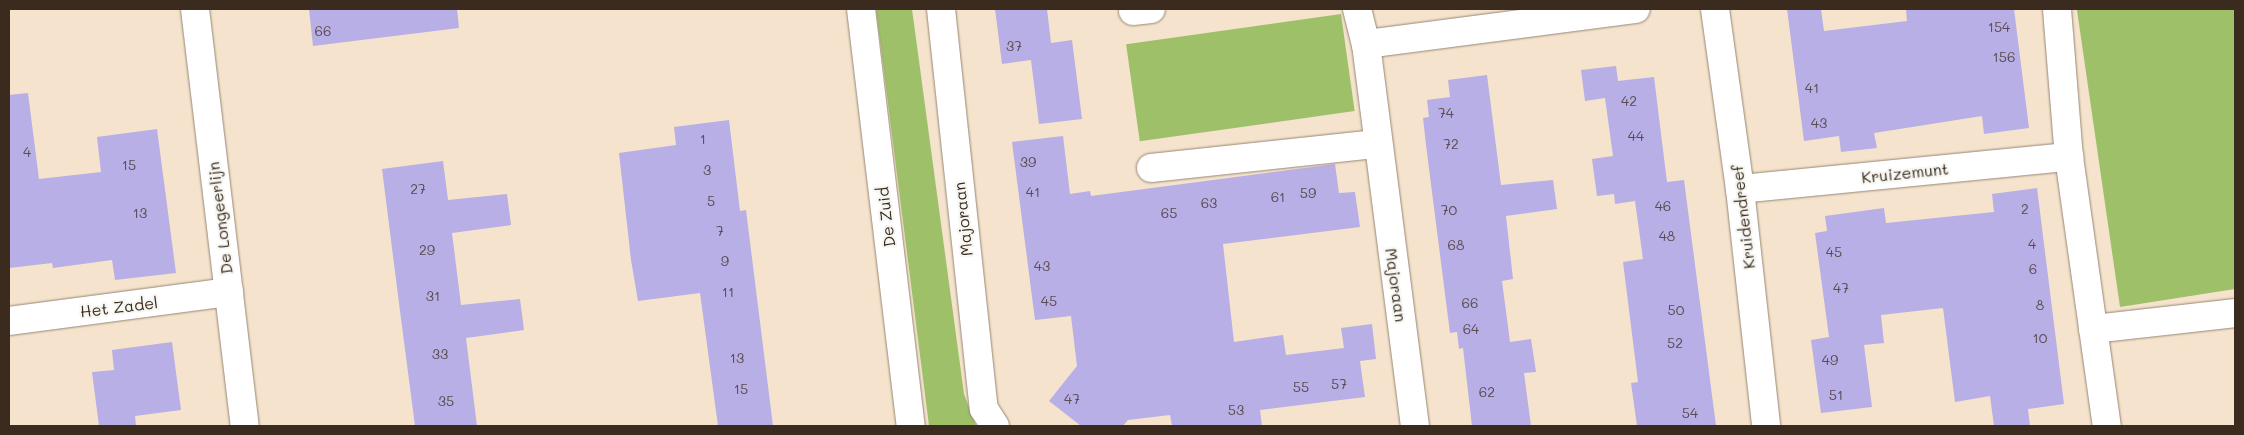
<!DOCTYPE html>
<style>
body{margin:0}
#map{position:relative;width:2244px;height:435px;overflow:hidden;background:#f5e3cd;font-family:Mali,sans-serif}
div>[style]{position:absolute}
.green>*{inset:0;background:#9ec069;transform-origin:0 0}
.building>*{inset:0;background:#b7afe5}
.roads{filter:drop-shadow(0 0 1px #988676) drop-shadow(0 0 1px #988676)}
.minor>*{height:28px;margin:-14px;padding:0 14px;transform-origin:14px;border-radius:14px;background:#fff}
span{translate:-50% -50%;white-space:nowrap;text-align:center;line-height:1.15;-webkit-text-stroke:4.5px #f6f6f2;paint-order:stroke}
.number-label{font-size:14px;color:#5a4b50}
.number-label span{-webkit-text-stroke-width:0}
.street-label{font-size:16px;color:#3b2a1e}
.frame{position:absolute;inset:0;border:10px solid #3b2a1e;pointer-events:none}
</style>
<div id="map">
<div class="green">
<i style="clip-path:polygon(876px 9px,912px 9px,964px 394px,976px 426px,929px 426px)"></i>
<i style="clip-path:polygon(2235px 9px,2235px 289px,2120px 307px,2077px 10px)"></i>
<i style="left:1341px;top:14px;width:98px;height:217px;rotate:82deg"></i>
</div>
<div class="building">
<i style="clip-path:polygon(309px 9px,457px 9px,459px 28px,313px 46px)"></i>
<i style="clip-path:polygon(995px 9px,1047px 9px,1051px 43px,1072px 40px,1082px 119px,1039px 124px,1031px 60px,1002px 64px)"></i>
<i style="clip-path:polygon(1787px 9px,1821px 9px,1824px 31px,1907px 21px,1906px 9px,2014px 9px,2029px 128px,1984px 134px,1982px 116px,1874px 133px,1877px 148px,1841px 152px,1839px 136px,1804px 141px)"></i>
<i style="clip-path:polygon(1616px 66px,1618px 81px,1654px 77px,1667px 182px,1684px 180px,1716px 426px,1637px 426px,1631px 383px,1638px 382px,1623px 262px,1643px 259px,1635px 201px,1615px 204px,1614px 194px,1597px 196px,1592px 159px,1613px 156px,1605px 98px,1585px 101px,1581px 70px)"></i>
<i style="clip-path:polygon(1487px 75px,1501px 185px,1553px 180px,1557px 209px,1506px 216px,1513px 279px,1502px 281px,1510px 342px,1531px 339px,1536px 372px,1524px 373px,1531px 426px,1472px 426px,1463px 348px,1459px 349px,1457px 332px,1450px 333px,1426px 145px,1423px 118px,1429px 117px,1427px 100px,1450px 97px,1448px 80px)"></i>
<i style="clip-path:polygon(28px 93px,39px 179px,101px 172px,97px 137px,157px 129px,176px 273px,115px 280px,112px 260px,53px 268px,52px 263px,9px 268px,9px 95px)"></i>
<i style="clip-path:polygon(729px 120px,740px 211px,746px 210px,773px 426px,718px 426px,700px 293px,638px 301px,631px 260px,619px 153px,676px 145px,674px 127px)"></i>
<i style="clip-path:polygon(1063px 136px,1070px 194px,1090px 191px,1091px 196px,1335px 164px,1339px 193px,1355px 192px,1360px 227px,1223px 244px,1234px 342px,1283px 335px,1286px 355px,1344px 348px,1341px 328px,1372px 324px,1376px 359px,1360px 361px,1365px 397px,1260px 410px,1262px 426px,1172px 426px,1170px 415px,1128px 420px,1123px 426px,1081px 426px,1049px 401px,1077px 366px,1071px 316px,1035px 320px,1012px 142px)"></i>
<i style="clip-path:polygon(443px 161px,448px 200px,507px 194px,511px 225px,452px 233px,461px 305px,520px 299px,524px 330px,466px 338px,477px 426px,415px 426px,400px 311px,382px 169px)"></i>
<i style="clip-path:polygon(2037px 188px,2064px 404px,2028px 409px,2030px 426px,1994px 426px,1990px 396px,1955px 402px,1943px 308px,1881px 315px,1884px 343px,1864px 345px,1872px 407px,1821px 413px,1811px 340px,1829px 337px,1815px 233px,1827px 231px,1825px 216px,1884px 208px,1886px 223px,1994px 212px,1992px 194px)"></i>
<i style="clip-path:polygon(172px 342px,181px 410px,135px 416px,136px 426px,99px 426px,92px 372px,114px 370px,112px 350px)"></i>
</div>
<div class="roads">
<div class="minor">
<i style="left:195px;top:9px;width:420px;rotate:83.2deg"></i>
<i style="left:861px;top:9px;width:420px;rotate:83.2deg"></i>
<i style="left:941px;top:9px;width:402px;rotate:83.9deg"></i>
<i style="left:984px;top:409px;width:20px;rotate:57deg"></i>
<i style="left:1357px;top:9px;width:36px;rotate:76deg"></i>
<i style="left:1366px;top:44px;width:385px;rotate:82.7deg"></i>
<i style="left:1715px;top:9px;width:182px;rotate:82.1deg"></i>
<i style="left:1740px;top:189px;width:238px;rotate:83.7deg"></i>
<i style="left:2057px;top:9px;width:148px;rotate:85.4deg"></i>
<i style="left:2069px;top:157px;width:272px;rotate:82deg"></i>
<i style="left:1133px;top:11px;width:18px;rotate:-6deg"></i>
<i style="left:1366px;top:44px;width:272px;rotate:-7.4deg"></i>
<i style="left:1151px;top:168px;width:227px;rotate:-6.1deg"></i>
<i style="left:1740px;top:189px;width:331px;rotate:-5.6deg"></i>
<i style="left:9px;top:321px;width:222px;rotate:-7.5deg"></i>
<i style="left:2093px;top:329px;width:143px;rotate:-6.4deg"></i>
</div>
</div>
<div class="number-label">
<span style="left:1999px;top:27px">154</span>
<span style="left:323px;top:31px">66</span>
<span style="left:1014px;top:46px">37</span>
<span style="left:2004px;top:57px">156</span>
<span style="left:1812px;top:88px">41</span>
<span style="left:1629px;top:101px">42</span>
<span style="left:1446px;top:113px">74</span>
<span style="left:1819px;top:123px">43</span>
<span style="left:1636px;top:136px">44</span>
<span style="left:703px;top:139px">1</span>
<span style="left:1451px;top:144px">72</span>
<span style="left:27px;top:152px">4</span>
<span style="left:1028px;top:162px">39</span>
<span style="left:129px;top:165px">15</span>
<span style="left:707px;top:170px">3</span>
<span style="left:418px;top:189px">27</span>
<span style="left:1033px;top:192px">41</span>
<span style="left:1308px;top:193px">59</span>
<span style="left:1278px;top:197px">61</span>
<span style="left:711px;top:201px">5</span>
<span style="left:1209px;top:203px">63</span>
<span style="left:1663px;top:206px">46</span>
<span style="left:2025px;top:209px">2</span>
<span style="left:1449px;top:210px">70</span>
<span style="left:140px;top:213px">13</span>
<span style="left:1169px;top:213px">65</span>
<span style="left:720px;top:231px">7</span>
<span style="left:1667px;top:236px">48</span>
<span style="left:2032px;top:244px">4</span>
<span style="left:1456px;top:245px">68</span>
<span style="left:427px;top:250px">29</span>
<span style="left:1834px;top:252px">45</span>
<span style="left:725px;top:261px">9</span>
<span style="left:1042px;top:266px">43</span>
<span style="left:2033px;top:269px">6</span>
<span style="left:1841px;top:288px">47</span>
<span style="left:728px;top:292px">11</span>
<span style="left:433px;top:296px">31</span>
<span style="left:1049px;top:301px">45</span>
<span style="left:1470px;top:303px">66</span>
<span style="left:2040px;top:305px">8</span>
<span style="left:1676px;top:310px">50</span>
<span style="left:1471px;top:329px">64</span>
<span style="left:2040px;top:338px">10</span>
<span style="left:1675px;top:343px">52</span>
<span style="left:440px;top:354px">33</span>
<span style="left:737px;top:358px">13</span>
<span style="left:1830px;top:360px">49</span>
<span style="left:1339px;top:384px">57</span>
<span style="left:1301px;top:387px">55</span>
<span style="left:741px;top:389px">15</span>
<span style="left:1487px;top:392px">62</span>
<span style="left:1836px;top:395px">51</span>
<span style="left:1072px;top:399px">47</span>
<span style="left:446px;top:401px">35</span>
<span style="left:1236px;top:410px">53</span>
<span style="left:1690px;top:413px">54</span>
</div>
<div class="street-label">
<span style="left:1905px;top:173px;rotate:-6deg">Kruizemunt</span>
<span style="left:886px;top:217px;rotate:-97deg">De Zuid</span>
<span style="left:1743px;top:217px;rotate:-97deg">Kruidendreef</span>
<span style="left:220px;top:218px;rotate:-97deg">De Longeerlijn</span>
<span style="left:963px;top:219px;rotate:-96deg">Majoraan</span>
<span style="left:1396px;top:285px;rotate:82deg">Majoraan</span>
<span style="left:119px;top:307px;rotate:-7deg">Het Zadel</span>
</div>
<div class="frame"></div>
</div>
